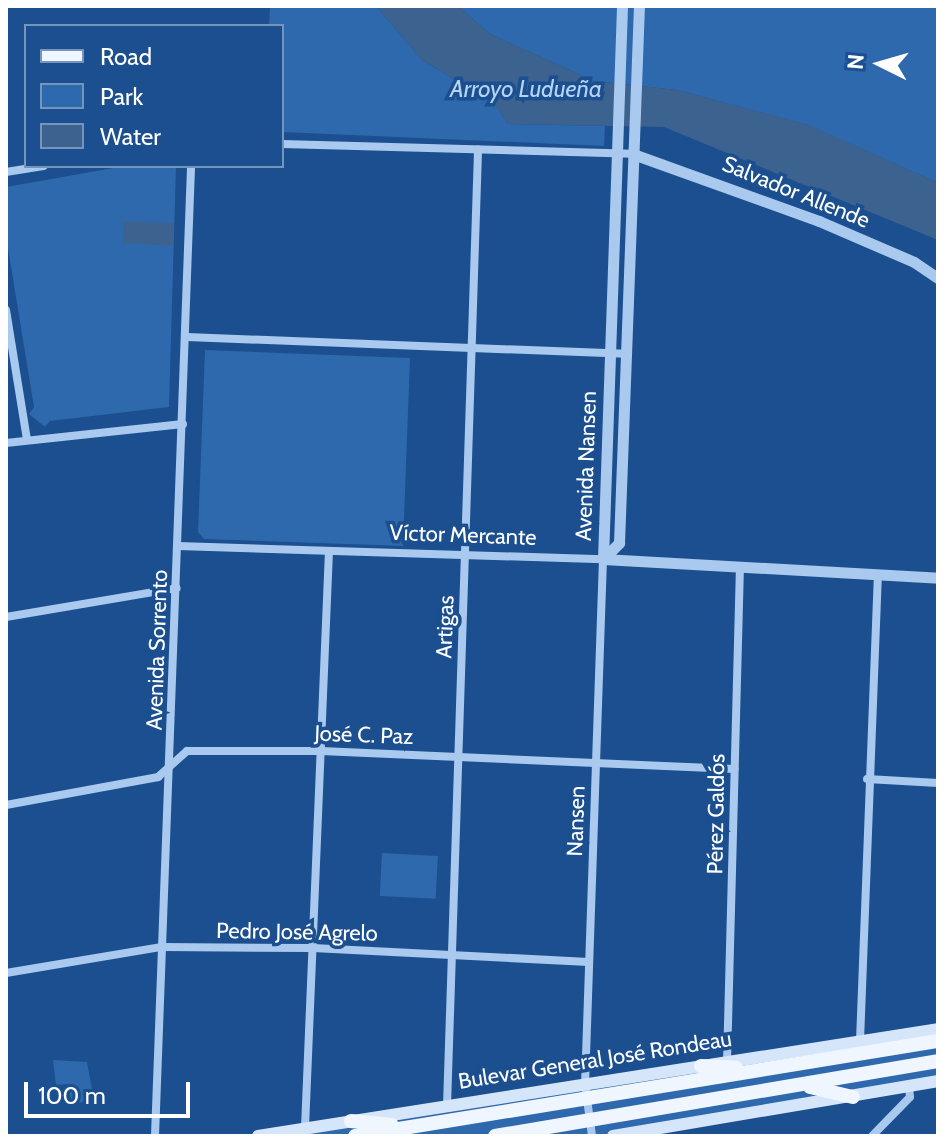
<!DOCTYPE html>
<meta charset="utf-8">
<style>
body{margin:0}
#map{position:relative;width:944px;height:1142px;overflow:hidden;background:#1b4f8f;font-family:Cabin,sans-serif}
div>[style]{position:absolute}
.green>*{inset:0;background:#2e69ad;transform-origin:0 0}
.water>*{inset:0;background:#3c6290;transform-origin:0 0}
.minor>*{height:8px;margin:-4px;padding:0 4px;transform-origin:4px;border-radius:4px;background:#a9c9ee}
.tertiary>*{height:11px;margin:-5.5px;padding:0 5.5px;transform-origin:5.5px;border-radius:5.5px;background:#a9c9ee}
.secondary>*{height:12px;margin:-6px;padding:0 6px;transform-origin:6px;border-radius:6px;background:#d6e6fa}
.primary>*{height:14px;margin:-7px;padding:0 7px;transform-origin:7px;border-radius:7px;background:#f0f6ff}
span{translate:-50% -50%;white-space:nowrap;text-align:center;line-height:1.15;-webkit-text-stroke:7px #1b4f8f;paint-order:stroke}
.street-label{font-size:22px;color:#fff}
.water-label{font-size:24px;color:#b5d3f5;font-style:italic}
.frame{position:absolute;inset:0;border:8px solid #fff;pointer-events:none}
.legend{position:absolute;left:24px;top:24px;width:260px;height:144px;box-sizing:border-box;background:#1b4f8f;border:2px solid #7695bc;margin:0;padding:10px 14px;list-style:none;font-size:24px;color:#fff}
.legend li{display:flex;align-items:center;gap:16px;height:40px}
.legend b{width:40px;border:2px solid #7695bc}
.north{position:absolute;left:840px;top:24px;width:80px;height:80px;-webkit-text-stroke:6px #1b4f8f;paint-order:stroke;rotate:275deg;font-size:22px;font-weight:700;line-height:32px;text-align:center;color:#fff}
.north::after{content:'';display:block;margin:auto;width:28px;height:36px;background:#fff;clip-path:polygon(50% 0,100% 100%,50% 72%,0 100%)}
.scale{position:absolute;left:24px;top:1082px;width:166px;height:36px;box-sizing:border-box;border:4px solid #fff;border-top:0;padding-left:10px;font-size:24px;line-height:28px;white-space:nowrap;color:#fff;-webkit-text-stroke:6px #1b4f8f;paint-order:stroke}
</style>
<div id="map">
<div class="green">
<i style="clip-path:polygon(270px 6px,376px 6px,422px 60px,495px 104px,508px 124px,605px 126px,604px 146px,282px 132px,282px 26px,269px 26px)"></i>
<i style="clip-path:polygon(458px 6px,938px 6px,938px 183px,808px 125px,677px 90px,594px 81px,490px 34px)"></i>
<i style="clip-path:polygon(125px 166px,176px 166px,169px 407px,50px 421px,45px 427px,29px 414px,34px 407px,6px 236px,6px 187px)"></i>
<i style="clip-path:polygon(205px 350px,410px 358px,403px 546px,204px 539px,198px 532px)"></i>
<i style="left:382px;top:853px;width:56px;height:43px;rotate:3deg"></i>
<i style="clip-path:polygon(938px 1029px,938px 1081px,613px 1136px,258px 1136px)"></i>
<i style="clip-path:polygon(53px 1060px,87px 1062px,94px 1100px,72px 1104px,68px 1084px,56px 1085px)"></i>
</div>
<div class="water">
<i style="clip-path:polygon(376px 6px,458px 6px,490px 34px,594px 81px,677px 90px,809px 125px,938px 183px,938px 240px,664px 127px,508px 124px,495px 104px,422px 60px)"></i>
<i style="left:124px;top:221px;width:50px;height:22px;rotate:3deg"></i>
</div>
<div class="minor">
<i style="left:282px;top:144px;width:351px;rotate:1.6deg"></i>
<i style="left:6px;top:172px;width:38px;rotate:-9deg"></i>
<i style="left:6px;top:310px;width:131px;rotate:80.8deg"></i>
<i style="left:187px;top:337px;width:439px;rotate:2.2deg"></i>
<i style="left:6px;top:443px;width:178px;rotate:-6.1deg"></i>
<i style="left:178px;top:546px;width:425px;rotate:1.8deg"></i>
<i style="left:603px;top:559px;width:525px;rotate:91.96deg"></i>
<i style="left:585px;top:1084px;width:52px;rotate:82.3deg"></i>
<i style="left:6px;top:617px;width:173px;rotate:-9.6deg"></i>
<i style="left:867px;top:779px;width:71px;rotate:3.2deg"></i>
<i style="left:6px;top:805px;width:155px;rotate:-10.4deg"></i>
<i style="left:158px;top:777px;width:39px;rotate:-42deg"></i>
<i style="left:187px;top:751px;width:134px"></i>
<i style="left:321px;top:751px;width:414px;rotate:2.5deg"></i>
<i style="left:6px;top:973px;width:158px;rotate:-9.5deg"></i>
<i style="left:162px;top:947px;width:151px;rotate:0.4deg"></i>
<i style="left:313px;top:948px;width:276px;rotate:2.9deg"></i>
<i style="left:860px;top:1041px;width:466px;rotate:-87.8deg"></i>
<i style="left:727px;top:1062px;width:495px;rotate:-88.5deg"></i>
<i style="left:447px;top:1106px;width:957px;rotate:-88.14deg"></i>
<i style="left:305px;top:1128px;width:577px;rotate:-87.62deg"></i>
<i style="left:155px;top:1136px;width:971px;rotate:-87.87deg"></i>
<i style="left:872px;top:1136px;width:54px;rotate:-45.7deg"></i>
<i style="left:910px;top:1097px;width:10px;rotate:-96deg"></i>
</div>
<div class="tertiary">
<i style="left:633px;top:154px;width:198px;rotate:19.8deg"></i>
<i style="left:819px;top:221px;width:103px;rotate:23.3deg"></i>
<i style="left:914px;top:262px;width:29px;rotate:34deg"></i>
<i style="left:603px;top:559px;width:23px;rotate:-45deg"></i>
<i style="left:619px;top:543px;width:537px;rotate:-87.87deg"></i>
<i style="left:603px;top:559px;width:553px;rotate:-88.03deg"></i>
<i style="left:603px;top:559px;width:336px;rotate:3.2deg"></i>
</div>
<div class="secondary">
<i style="left:258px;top:1136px;width:688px;rotate:-8.94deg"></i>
<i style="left:613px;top:1136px;width:330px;rotate:-9.6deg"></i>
</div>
<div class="primary">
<i style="left:701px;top:1066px;width:35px;rotate:3deg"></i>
<i style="left:810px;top:1087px;width:44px;rotate:13.1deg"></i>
<i style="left:351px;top:1121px;width:41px;rotate:5.6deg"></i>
<i style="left:355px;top:1136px;width:591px;rotate:-9.26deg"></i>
<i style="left:495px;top:1136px;width:449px;rotate:-9.6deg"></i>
</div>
<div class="street-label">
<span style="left:796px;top:192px;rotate:22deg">Salvador Allende</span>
<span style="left:586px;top:466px;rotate:-88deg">Avenida Nansen</span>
<span style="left:463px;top:535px;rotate:2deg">Víctor Mercante</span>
<span style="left:445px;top:627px;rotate:-88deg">Artigas</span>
<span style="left:157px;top:650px;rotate:-88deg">Avenida Sorrento</span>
<span style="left:364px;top:735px;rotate:2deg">José C. Paz</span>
<span style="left:716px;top:814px;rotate:-89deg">Pérez Galdós</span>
<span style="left:576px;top:821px;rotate:-88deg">Nansen</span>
<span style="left:297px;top:932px;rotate:1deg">Pedro José Agrelo</span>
<span style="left:595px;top:1060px;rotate:-9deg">Bulevar General José Rondeau</span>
</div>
<div class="water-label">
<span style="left:526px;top:89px">Arroyo Ludueña</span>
</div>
<div class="frame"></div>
<ul class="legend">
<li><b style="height:10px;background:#f0f6ff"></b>Road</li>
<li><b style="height:22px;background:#2e69ad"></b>Park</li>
<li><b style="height:22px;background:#3c6290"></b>Water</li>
</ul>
<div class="north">N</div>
<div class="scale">100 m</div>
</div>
